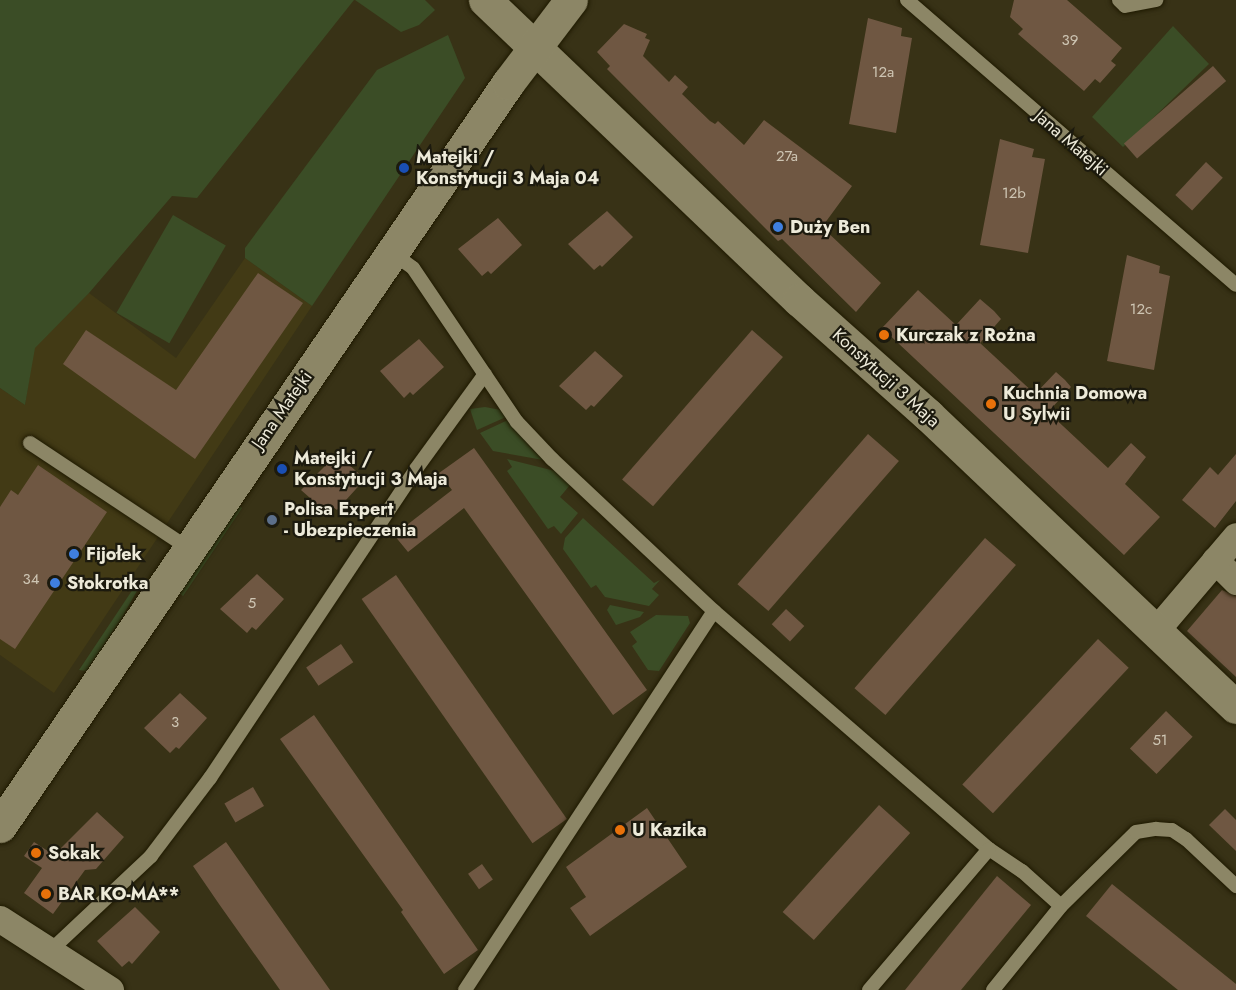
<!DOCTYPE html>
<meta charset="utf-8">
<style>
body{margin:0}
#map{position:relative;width:1236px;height:990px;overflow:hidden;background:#383216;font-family:Jost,sans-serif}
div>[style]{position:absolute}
.built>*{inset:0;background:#423a15}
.green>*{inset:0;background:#3b4d26;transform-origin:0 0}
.building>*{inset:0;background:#6f5742;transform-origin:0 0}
.roads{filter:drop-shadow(0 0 2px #1f1a00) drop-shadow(0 0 2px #1f1a00)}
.service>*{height:14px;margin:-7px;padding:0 7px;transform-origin:7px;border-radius:7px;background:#8c8666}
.minor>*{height:27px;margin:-13.5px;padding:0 13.5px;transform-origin:13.5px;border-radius:13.5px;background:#8c8666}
.tertiary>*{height:33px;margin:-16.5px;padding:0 16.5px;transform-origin:16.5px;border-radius:16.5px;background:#8c8666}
.dots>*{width:16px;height:16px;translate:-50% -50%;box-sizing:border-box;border:3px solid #1c1a0e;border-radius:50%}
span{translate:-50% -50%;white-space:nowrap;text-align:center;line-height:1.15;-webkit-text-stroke:4.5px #1c1a0e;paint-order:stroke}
.number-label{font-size:15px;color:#cec5b3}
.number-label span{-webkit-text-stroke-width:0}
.street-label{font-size:18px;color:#edead9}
.poi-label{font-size:18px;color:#edead9;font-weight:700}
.left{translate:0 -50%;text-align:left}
</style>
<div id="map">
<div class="built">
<i style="clip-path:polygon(245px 258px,312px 306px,54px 693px,0 655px,0 388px,25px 405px,34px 348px,89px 293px,176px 358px)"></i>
</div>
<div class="green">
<i style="clip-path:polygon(0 0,354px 0,197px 198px,172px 196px,89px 293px,35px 348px,25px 405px,0 388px)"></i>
<i style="clip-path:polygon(355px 0,425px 0,435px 10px,419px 25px,401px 32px)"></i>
<i style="clip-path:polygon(1173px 26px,1209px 64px,1123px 147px,1092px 117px)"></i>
<i style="clip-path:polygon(448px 35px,465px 78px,312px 306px,245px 258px,245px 248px,377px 70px)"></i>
<i style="left:173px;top:215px;width:61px;height:113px;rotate:30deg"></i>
<i style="clip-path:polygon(485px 407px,501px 410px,506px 417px,477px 430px,470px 409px)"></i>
<i style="clip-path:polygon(508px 420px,530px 447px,543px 460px,493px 451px,480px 433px)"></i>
<i style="clip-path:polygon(507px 459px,555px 471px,570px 485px,560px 497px,578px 513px,561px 534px,554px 526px,548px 529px,507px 471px,512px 467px)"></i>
<i style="clip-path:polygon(238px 505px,242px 508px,183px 596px,177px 592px)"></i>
<i style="clip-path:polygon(583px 518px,654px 583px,660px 580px,652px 589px,659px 595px,649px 606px,605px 597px,596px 585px,591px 588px,563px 549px,565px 538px)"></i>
<i style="clip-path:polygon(137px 583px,141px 584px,121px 619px,86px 671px,79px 670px)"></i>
<i style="clip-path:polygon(610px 605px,644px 612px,640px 617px,616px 625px,607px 610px)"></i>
<i style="clip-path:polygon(656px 615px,688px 616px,690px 623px,659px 671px,648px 670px,632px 646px,637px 642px,630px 632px)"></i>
</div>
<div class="building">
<i style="clip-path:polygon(1014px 0,1067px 0,1122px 48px,1111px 61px,1116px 65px,1100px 83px,1095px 79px,1084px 91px,1018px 34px,1023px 29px,1010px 17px)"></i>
<i style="clip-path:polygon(868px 18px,902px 28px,901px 36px,912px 38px,896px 133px,849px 124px)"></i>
<i style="clip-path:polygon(624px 24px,647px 34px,645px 38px,650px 40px,643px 56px,669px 82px,675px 75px,688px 87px,682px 94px,710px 121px,715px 124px,718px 121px,744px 145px,764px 120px,852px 186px,822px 227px,881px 283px,856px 312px,782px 239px,778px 241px,607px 69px,610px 66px,597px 52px)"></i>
<i style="left:1213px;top:66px;width:20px;height:118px;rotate:49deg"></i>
<i style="clip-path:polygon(1000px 139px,1034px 149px,1032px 157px,1045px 159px,1028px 253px,980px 245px)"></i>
<i style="left:1206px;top:162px;width:23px;height:45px;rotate:43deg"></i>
<i style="clip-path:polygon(607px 211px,633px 237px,602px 267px,600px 265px,594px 270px,568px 244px)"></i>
<i style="clip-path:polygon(498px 218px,522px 245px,491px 274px,488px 271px,482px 276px,458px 249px)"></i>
<i style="clip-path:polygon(1127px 255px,1160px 266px,1159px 273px,1170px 276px,1154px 370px,1107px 361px)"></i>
<i style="clip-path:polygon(258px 273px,303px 303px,195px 459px,63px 364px,86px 330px,176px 390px)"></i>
<i style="clip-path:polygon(918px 290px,956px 325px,980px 299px,994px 311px,1001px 319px,980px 343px,1035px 394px,1056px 372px,1065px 380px,1071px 387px,1048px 412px,1108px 468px,1131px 443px,1146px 457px,1125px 484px,1160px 517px,1124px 555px,882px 328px)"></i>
<i style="left:752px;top:330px;width:41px;height:198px;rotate:41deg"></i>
<i style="clip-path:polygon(419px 339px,444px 367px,413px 395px,410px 392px,404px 398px,380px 371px)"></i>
<i style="clip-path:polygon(595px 351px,623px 376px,594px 407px,591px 405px,586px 410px,559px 386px)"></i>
<i style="left:868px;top:434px;width:41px;height:199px;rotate:41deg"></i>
<i style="clip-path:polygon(474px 448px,647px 690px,613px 715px,464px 508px,408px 552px,394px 535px,452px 490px,439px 473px)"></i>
<i style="clip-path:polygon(337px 454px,365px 479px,337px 510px,333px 507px,328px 514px,301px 490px)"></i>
<i style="clip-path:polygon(1236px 454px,1236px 501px,1215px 528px,1182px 500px,1210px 467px,1218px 475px)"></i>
<i style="clip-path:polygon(38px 465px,107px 512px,15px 649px,0 639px,0 507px,11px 490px,18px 495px)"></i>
<i style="left:985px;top:538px;width:41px;height:199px;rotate:41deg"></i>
<i style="clip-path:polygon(257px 574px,284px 599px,256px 630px,252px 627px,247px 633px,220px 609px)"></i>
<i style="left:396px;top:575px;width:298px;height:42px;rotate:55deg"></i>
<i style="clip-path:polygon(1222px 590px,1236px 596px,1236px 677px,1187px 631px)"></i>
<i style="left:786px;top:609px;width:25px;height:21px;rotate:43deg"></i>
<i style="left:1098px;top:639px;width:42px;height:199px;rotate:43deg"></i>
<i style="left:341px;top:644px;width:22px;height:42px;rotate:56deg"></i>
<i style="clip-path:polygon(180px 693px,207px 718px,179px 749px,176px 747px,170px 753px,144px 728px)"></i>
<i style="left:1166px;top:711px;width:37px;height:52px;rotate:44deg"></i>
<i style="clip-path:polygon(314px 715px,478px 950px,444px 974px,401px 912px,403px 910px,280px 739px)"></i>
<i style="left:253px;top:787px;width:22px;height:33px;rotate:60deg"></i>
<i style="left:879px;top:805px;width:42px;height:144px;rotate:42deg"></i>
<i style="clip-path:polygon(647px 808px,687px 867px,590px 936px,570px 908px,586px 897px,566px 867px)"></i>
<i style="clip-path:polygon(1225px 809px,1236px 820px,1236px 851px,1209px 825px)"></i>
<i style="clip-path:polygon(97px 812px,124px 837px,96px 869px,85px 870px,53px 914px,24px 893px,42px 868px,24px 856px,34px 842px,54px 855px)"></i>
<i style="clip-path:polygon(226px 842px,268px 902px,330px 990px,280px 990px,219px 904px,193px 866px)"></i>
<i style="left:482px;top:864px;width:19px;height:17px;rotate:55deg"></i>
<i style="clip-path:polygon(997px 876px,1031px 905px,961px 990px,905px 990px)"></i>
<i style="clip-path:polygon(1112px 884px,1236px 984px,1236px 990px,1178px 990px,1086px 916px)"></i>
<i style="clip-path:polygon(135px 907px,160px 932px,132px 964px,129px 961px,122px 967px,97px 941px)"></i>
</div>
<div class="roads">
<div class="service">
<i style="left:907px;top:0;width:435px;rotate:40.9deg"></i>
<i style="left:1119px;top:0;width:8px;rotate:45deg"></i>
<i style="left:1125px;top:6px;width:32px;rotate:-11deg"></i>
<i style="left:391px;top:252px;width:27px;rotate:36deg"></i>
<i style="left:413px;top:268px;width:186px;rotate:56deg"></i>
<i style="left:517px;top:422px;width:51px;rotate:46.6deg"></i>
<i style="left:552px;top:459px;width:222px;rotate:43.2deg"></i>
<i style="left:714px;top:611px;width:364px;rotate:40.9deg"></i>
<i style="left:989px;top:849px;width:40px;rotate:34deg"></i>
<i style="left:1022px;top:871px;width:52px;rotate:41.9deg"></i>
<i style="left:1061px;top:906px;width:108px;rotate:129deg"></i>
<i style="left:30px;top:443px;width:190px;rotate:33.6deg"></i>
<i style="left:1061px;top:906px;width:105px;rotate:-44.6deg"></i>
<i style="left:1136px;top:832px;width:20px;rotate:-9deg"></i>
<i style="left:1156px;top:829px;width:16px;rotate:4deg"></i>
<i style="left:1172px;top:830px;width:17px;rotate:33deg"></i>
<i style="left:1186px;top:839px;width:69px;rotate:43.2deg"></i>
<i style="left:50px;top:951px;width:139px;rotate:-43.2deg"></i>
<i style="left:151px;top:856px;width:98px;rotate:-52.9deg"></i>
<i style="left:210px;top:778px;width:371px;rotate:-56.3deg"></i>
<i style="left:416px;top:469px;width:117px;rotate:-54deg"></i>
<i style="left:465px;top:990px;width:453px;rotate:-56.7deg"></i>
<i style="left:869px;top:990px;width:185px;rotate:-49.6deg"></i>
</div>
<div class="minor">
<i style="left:1215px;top:560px;width:30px;rotate:45deg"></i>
<i style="left:1156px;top:630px;width:123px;rotate:-49.6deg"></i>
<i style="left:0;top:919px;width:131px;rotate:32.8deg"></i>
</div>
<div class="tertiary">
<i style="left:485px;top:0;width:434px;rotate:43.7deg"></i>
<i style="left:799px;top:300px;width:173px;rotate:41.7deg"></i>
<i style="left:928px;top:415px;width:424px;rotate:43.5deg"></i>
<i style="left:0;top:826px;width:900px;rotate:-55.64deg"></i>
<i style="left:508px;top:83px;width:104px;rotate:-52.8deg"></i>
</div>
</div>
<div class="dots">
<i style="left:404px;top:168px;background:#1a4fb4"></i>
<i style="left:778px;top:227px;background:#3f7fe0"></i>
<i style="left:884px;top:335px;background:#e8710a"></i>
<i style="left:991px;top:404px;background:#e8710a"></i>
<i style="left:282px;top:469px;background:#1a4fb4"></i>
<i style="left:272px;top:520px;background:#5c6f8a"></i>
<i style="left:74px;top:554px;background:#3f7fe0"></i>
<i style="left:55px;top:583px;background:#3f7fe0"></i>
<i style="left:620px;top:830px;background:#e8710a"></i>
<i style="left:36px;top:853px;background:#e8710a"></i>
<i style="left:46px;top:894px;background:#e8710a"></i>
</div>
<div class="number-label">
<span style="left:1070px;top:41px">39</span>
<span style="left:883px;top:73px">12a</span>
<span style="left:787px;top:157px">27a</span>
<span style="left:1014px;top:194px">12b</span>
<span style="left:1141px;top:310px">12c</span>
<span style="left:31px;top:580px">34</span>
<span style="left:252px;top:604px">5</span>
<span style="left:175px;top:723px">3</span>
<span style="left:1160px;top:741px">51</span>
</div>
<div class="street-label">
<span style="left:1071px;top:143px;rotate:41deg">Jana Matejki</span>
<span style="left:886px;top:378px;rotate:42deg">Konstytucji 3 Maja</span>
<span style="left:282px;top:410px;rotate:-55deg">Jana Matejki</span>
</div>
<div class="poi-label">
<span class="left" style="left:416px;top:168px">Matejki /<br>Konstytucji 3 Maja 04</span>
<span class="left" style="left:790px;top:227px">Duży Ben</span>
<span class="left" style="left:896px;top:335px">Kurczak z Rożna</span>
<span class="left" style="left:1003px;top:404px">Kuchnia Domowa<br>U Sylwii</span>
<span class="left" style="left:294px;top:469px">Matejki /<br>Konstytucji 3 Maja</span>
<span class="left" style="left:284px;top:520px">Polisa Expert<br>- Ubezpieczenia</span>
<span class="left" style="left:86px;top:554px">Fijołek</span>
<span class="left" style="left:67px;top:583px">Stokrotka</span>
<span class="left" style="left:632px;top:830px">U Kazika</span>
<span class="left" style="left:48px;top:853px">Sokak</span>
<span class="left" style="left:58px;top:894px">BAR KO-MA**</span>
</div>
</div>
